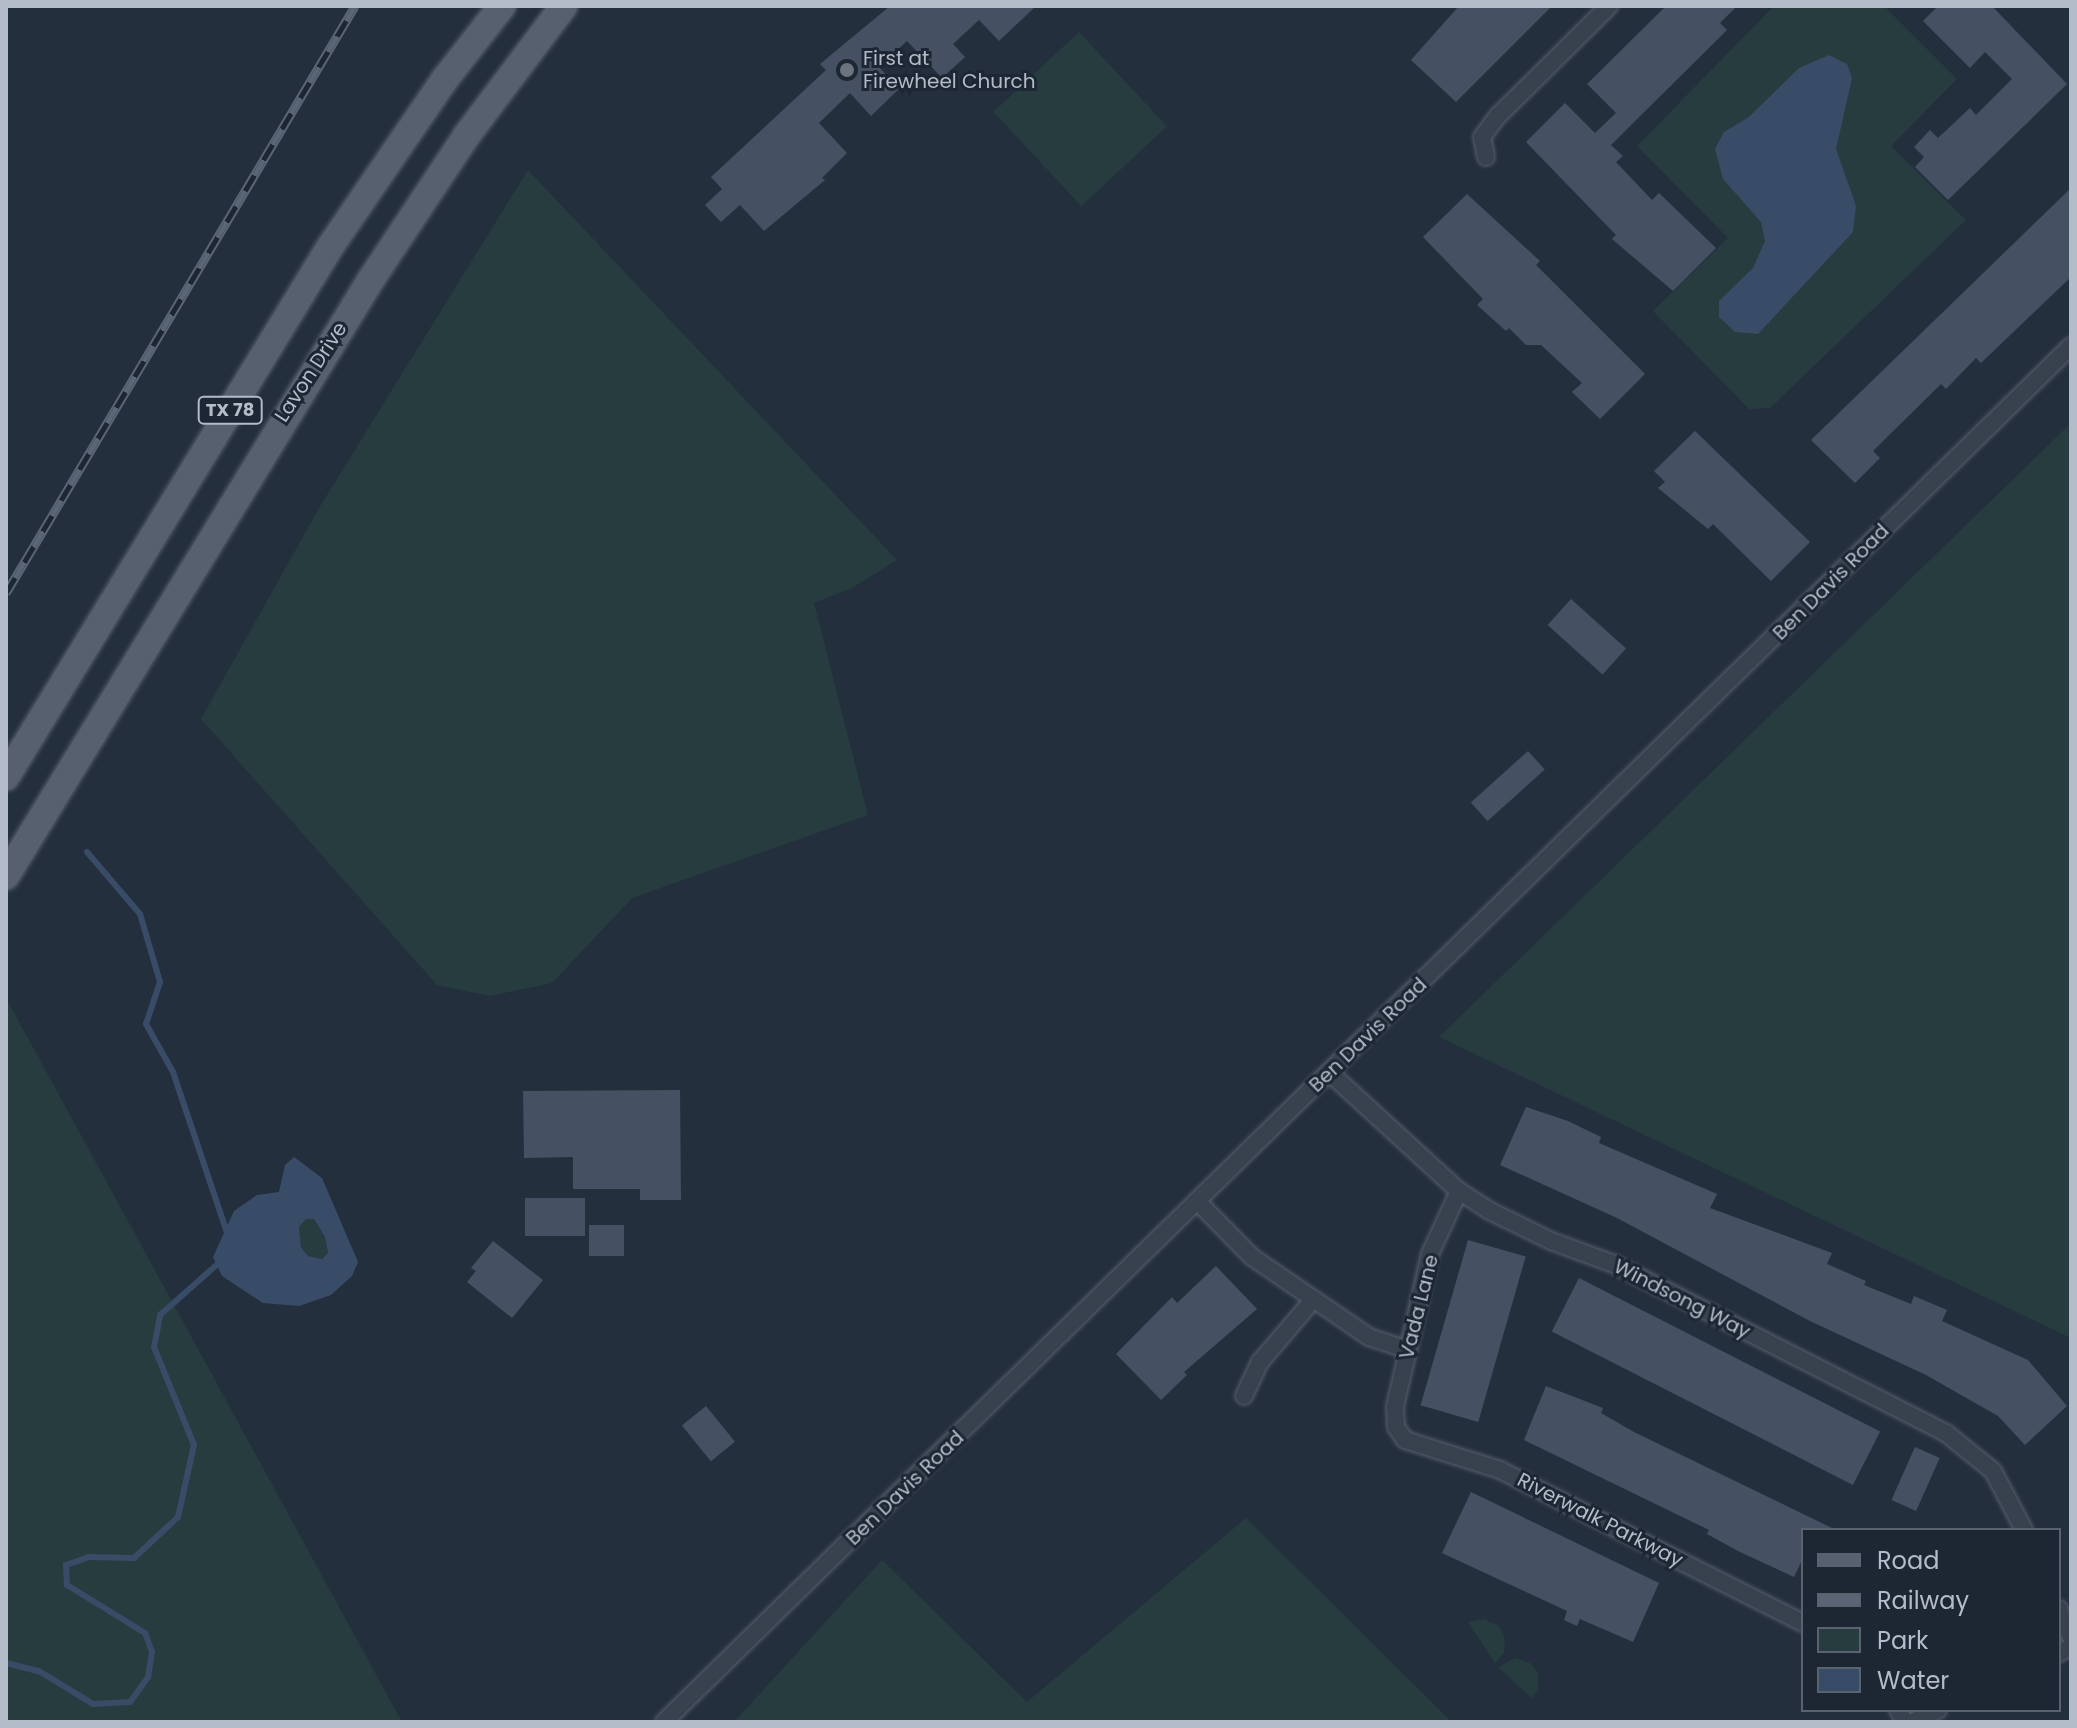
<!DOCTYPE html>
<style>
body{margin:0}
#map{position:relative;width:2077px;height:1728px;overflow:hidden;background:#242f3e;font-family:Poppins,sans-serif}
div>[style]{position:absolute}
.green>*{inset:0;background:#263c3f;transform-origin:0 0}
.water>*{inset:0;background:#394c67}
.stream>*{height:6px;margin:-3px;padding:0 3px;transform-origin:3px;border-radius:3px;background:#394c67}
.building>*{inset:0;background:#455162;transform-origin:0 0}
.roads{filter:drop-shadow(0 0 2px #565f6c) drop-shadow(0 0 2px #565f6c)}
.street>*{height:16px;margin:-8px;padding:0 8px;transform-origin:8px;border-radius:8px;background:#38414e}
.primary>*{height:26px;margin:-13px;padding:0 13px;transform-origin:13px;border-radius:13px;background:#56606e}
.rail>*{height:9px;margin-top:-4.5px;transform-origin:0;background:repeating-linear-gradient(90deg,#1d2633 0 18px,#5a6575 0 36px);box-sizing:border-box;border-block:2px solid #5a6575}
.dots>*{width:22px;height:22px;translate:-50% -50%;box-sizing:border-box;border:4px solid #1d2633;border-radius:50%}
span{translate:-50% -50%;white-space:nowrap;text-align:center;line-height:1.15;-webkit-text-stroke:6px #1d2633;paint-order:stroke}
.shield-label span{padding:2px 6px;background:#1d2633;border:2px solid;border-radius:6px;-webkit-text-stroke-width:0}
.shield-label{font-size:18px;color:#b4bcc9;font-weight:700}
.poi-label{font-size:20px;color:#b4bcc9}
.left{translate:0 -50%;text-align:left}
.street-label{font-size:20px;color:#b4bcc9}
.frame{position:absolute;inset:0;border:8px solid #b4bcc9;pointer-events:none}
.legend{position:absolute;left:1801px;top:1528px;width:260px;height:184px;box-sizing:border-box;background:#1d2633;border:2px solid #59626f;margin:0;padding:10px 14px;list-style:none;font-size:24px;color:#b4bcc9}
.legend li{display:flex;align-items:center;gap:16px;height:40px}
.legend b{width:40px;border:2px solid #59626f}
</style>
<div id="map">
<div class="green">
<i style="clip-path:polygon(1774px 6px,1884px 6px,1957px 79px,1891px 146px,1966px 220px,1770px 408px,1749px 409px,1653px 311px,1728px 238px,1637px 146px)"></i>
<i style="left:1079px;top:32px;width:129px;height:117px;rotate:47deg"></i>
<i style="clip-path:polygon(528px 170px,897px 560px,852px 588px,814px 603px,868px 815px,632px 898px,552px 983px,490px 996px,437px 985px,201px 719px,319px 508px)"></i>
<i style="clip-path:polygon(2071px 423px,2071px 1338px,1439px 1037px)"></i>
<i style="clip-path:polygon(6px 998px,402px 1722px,6px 1722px)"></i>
<i style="clip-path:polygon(306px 1219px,314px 1219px,325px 1237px,328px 1253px,322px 1259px,308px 1256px,301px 1247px,299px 1227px)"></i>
<i style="clip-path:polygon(1246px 1518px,1452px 1722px,734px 1722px,882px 1560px,1027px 1702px)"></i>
<i style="clip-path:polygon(1484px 1619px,1499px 1626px,1505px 1639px,1504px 1653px,1495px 1663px,1468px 1622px)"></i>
<i style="clip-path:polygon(1515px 1658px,1530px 1663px,1538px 1673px,1538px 1690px,1531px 1698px,1498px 1667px)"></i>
</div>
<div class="water">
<i style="clip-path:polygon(1829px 55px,1847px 64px,1852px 78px,1836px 149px,1856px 206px,1853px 232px,1758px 334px,1735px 332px,1719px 317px,1719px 301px,1753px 268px,1765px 241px,1761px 222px,1723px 179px,1715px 149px,1724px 132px,1749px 117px,1799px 68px)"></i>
<i style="clip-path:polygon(evenodd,294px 1157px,322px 1178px,358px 1262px,352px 1276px,331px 1295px,299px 1306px,263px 1303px,222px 1276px,213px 1257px,234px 1211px,257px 1195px,279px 1192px,285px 1165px,294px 1157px,306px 1219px,314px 1219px,325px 1237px,328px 1253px,322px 1259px,308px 1256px,301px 1247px,299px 1227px,306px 1219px)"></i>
</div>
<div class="stream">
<i style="left:87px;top:852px;width:82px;rotate:49.5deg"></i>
<i style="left:140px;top:914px;width:71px;rotate:73.6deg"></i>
<i style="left:160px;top:982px;width:44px;rotate:108.4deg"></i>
<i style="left:146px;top:1024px;width:55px;rotate:60.6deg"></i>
<i style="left:173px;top:1072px;width:169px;rotate:71.4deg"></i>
<i style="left:6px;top:1663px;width:34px;rotate:14deg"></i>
<i style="left:39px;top:1671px;width:63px;rotate:31.4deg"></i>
<i style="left:93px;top:1704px;width:37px;rotate:-3deg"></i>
<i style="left:130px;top:1702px;width:31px;rotate:-54deg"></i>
<i style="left:148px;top:1677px;width:25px;rotate:-81deg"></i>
<i style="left:152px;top:1652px;width:20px;rotate:-110deg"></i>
<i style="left:145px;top:1633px;width:92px;rotate:-148.4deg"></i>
<i style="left:67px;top:1585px;width:20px;rotate:-93deg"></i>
<i style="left:66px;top:1565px;width:24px;rotate:-19deg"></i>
<i style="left:89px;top:1557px;width:45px;rotate:1.3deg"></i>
<i style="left:134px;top:1558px;width:60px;rotate:-43deg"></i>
<i style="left:178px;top:1517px;width:74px;rotate:-77.5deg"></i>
<i style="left:194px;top:1445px;width:106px;rotate:-112.2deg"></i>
<i style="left:154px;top:1347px;width:33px;rotate:-79deg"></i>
<i style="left:160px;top:1315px;width:81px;rotate:-41.5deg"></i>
</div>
<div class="building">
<i style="clip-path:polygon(890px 6px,1036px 6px,999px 41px,979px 20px,953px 44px,965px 57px,942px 78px,907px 41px,879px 67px,899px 89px,871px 116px,850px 93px,819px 123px,847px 153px,822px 178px,825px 180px,764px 231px,740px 205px,721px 222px,705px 205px,722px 189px,711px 177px,826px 70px,820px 64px)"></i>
<i style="clip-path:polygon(1459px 6px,1552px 6px,1456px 102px,1411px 60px)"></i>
<i style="clip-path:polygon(1666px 6px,1737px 6px,1720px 23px,1727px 30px,1611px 145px,1623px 156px,1616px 162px,1652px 200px,1659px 193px,1716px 248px,1673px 291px,1612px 239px,1616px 235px,1526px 142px,1565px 103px,1595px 133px,1616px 113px,1587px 84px)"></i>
<i style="clip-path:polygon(1938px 6px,1992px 6px,2067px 84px,1948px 200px,1915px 167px,1924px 157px,1914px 147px,1930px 130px,1938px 138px,1970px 108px,1976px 115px,2012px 79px,1985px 52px,1970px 68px,1923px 21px)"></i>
<i style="clip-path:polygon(2071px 188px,2071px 277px,1981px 363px,1976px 358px,1946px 389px,1941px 384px,1873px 451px,1880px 458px,1855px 483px,1811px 440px)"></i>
<i style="clip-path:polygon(1467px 194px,1540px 261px,1536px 265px,1645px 374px,1600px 419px,1572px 392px,1582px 383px,1541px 345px,1526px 345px,1509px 328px,1506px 331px,1477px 305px,1483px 299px,1423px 237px)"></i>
<i style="clip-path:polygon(1695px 431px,1810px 542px,1771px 581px,1713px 524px,1708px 529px,1658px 488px,1665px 482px,1654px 471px)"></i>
<i style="left:1571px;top:599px;width:74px;height:35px;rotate:42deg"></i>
<i style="left:1528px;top:751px;width:25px;height:77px;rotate:48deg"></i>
<i style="clip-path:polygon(680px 1090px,681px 1200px,640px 1200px,640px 1189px,573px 1189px,573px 1157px,524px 1158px,523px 1091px)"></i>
<i style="clip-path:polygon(1526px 1107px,1568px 1121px,1601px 1137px,1599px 1143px,1717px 1194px,1710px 1208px,1832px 1253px,1827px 1264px,1866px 1281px,1864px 1285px,1911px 1304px,1914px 1296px,1947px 1310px,1942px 1321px,2028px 1360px,2067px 1406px,2025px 1445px,1998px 1416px,1926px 1375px,1810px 1321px,1617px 1218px,1500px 1165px)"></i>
<i style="left:525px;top:1198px;width:60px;height:38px"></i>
<i style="left:589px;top:1225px;width:35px;height:31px"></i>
<i style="left:1468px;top:1240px;width:60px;height:172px;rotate:16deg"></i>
<i style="clip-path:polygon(493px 1241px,543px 1280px,512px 1318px,467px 1282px,476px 1271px,471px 1268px)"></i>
<i style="clip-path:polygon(1216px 1266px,1257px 1309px,1184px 1372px,1187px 1375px,1161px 1400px,1116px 1354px,1172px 1297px,1177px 1303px)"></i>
<i style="left:1579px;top:1278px;width:338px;height:60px;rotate:27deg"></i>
<i style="clip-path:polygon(1546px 1386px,1603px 1408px,1601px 1413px,1634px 1432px,1836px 1530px,1803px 1530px,1803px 1558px,1794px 1577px,1738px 1551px,1707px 1534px,1709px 1530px,1524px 1440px)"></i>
<i style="left:706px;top:1406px;width:46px;height:31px;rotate:51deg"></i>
<i style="left:1915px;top:1447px;width:27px;height:58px;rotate:24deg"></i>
<i style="clip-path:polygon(1471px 1492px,1659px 1583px,1633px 1642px,1580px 1619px,1577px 1626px,1564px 1620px,1567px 1611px,1442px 1553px)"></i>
</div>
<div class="roads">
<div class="street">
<i style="left:1486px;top:157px;width:20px;rotate:-101deg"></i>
<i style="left:1482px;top:137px;width:25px;rotate:-53deg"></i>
<i style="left:1497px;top:117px;width:158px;rotate:-44.7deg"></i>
<i style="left:1330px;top:1073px;width:175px;rotate:42.5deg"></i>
<i style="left:1459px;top:1191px;width:35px;rotate:33deg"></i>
<i style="left:1488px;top:1210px;width:70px;rotate:26.2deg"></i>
<i style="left:1551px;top:1241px;width:67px;rotate:20.1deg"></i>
<i style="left:1614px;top:1264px;width:373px;rotate:27deg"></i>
<i style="left:1946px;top:1433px;width:60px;rotate:39deg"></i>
<i style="left:1993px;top:1471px;width:67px;rotate:62.3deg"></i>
<i style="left:1459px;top:1191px;width:69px;rotate:114.7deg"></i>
<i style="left:1430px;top:1254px;width:157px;rotate:102.9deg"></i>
<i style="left:1395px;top:1407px;width:20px;rotate:87deg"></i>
<i style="left:1396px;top:1427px;width:16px;rotate:55deg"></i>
<i style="left:1405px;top:1440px;width:100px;rotate:17.5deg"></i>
<i style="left:1500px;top:1470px;width:339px;rotate:26.8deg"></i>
<i style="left:1197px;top:1201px;width:78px;rotate:45.5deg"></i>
<i style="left:1252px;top:1257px;width:142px;rotate:34.4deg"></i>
<i style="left:1369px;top:1337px;width:41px;rotate:18.4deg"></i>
<i style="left:1244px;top:1396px;width:38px;rotate:-65deg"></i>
<i style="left:1260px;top:1362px;width:82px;rotate:-49.5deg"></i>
<i style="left:2059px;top:1609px;width:30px;rotate:67deg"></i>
<i style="left:2059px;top:1653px;width:13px;rotate:-27deg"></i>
<i style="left:1898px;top:1710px;width:14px;rotate:60deg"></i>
<i style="left:664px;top:1722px;width:1968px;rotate:-44.36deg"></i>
<i style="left:1913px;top:1722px;width:28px;rotate:-26deg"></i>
</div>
<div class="primary">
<i style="left:6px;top:777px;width:621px;rotate:-58.56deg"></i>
<i style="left:330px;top:247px;width:204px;rotate:-55.6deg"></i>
<i style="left:445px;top:79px;width:93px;rotate:-52deg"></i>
<i style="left:6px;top:876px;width:698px;rotate:-58.54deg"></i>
<i style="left:370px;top:281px;width:175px;rotate:-56.4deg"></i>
<i style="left:467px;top:135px;width:161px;rotate:-53.1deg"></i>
</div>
</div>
<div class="rail">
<i style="left:6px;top:593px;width:683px;rotate:-59.27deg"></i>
</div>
<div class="dots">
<i style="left:847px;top:70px;background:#6b7280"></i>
</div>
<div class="shield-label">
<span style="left:230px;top:410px">TX 78</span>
</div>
<div class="poi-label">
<span class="left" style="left:863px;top:70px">First at<br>Firewheel Church</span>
</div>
<div class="street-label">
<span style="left:311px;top:372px;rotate:-57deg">Lavon Drive</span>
<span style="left:1831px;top:582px;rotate:-45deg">Ben Davis Road</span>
<span style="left:1368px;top:1035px;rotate:-44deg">Ben Davis Road</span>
<span style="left:1682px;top:1299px;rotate:27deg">Windsong Way</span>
<span style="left:1419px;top:1307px;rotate:-76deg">Vada Lane</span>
<span style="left:905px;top:1488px;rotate:-44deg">Ben Davis Road</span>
<span style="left:1600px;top:1520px;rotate:27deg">Riverwalk Parkway</span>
</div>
<div class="frame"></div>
<ul class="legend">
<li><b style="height:10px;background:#56606e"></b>Road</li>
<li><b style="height:10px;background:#5a6575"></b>Railway</li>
<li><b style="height:22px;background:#263c3f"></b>Park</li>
<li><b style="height:22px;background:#394c67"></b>Water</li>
</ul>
</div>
